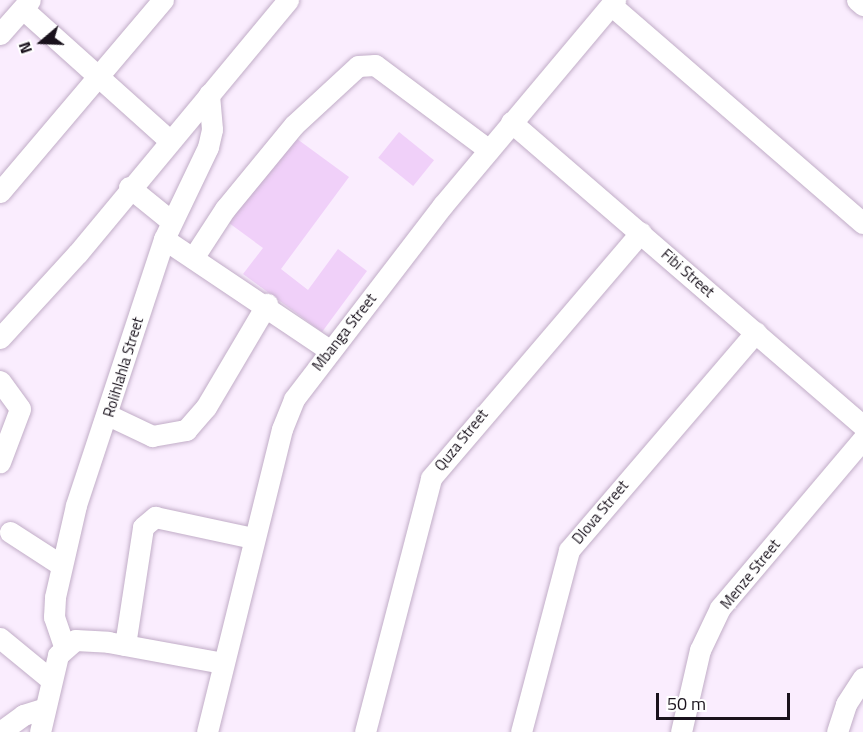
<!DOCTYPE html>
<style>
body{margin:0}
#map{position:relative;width:863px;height:732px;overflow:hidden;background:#faedfe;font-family:"Titillium Web",sans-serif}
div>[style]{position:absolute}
.building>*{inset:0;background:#f0d0f9;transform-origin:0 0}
.roads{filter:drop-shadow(0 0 2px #c1adc7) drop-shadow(0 0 2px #c1adc7)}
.minor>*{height:21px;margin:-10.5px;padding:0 10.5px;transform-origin:10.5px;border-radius:10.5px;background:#fff}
span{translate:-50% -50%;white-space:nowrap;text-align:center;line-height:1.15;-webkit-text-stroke:4.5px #fff;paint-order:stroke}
.street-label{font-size:15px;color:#19121c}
.north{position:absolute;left:12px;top:12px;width:60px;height:60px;-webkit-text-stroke:4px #fff;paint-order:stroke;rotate:251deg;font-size:16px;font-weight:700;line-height:24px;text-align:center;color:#19121c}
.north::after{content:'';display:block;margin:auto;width:21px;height:27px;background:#19121c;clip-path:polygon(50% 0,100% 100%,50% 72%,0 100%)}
.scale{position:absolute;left:656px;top:693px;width:134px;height:27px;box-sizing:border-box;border:3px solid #19121c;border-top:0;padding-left:8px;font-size:18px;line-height:21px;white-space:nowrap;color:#19121c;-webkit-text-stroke:4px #fff;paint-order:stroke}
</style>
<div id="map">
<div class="building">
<i style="left:399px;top:132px;width:45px;height:33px;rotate:39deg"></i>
<i style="clip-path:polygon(293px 136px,349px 177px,281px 269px,308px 290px,338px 249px,367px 271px,322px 332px,243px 274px,263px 248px,229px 223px)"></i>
</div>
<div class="roads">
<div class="minor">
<i style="left:857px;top:0;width:8px;rotate:40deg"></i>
<i style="left:611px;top:5px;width:333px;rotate:40.9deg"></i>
<i style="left:23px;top:9px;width:196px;rotate:41.9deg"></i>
<i style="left:0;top:34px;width:45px;rotate:-48.6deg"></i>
<i style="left:511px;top:122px;width:465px;rotate:40.8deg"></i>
<i style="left:129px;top:187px;width:54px;rotate:39deg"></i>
<i style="left:0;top:192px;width:252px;rotate:-49.7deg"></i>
<i style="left:164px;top:239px;width:199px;rotate:33.9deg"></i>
<i style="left:193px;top:258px;width:59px;rotate:-56.9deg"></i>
<i style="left:225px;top:209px;width:109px;rotate:-50.6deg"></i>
<i style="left:294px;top:125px;width:87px;rotate:-42.7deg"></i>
<i style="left:358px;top:66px;width:17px;rotate:-3deg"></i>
<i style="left:375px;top:65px;width:142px;rotate:36.7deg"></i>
<i style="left:0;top:338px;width:115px;rotate:-47.5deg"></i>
<i style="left:78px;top:253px;width:329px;rotate:-50.3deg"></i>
<i style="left:0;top:381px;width:34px;rotate:54deg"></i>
<i style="left:20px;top:409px;width:57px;rotate:110.7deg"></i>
<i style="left:108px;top:415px;width:49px;rotate:25.5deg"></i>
<i style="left:152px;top:436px;width:35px;rotate:-10deg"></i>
<i style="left:186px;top:430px;width:30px;rotate:-49deg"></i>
<i style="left:206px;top:407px;width:120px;rotate:-59.4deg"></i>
<i style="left:10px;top:532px;width:61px;rotate:32.9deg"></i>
<i style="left:0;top:638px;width:65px;rotate:39.4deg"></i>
<i style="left:125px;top:645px;width:119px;rotate:-81.3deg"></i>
<i style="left:143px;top:527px;width:16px;rotate:-40deg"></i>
<i style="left:155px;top:517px;width:100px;rotate:12.1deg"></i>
<i style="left:64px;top:646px;width:31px;rotate:-109deg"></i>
<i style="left:54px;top:617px;width:20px;rotate:-87deg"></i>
<i style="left:55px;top:597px;width:94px;rotate:-77.1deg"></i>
<i style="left:76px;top:505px;width:280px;rotate:-71.7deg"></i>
<i style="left:164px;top:239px;width:102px;rotate:-64.4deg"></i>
<i style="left:208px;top:147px;width:18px;rotate:-77deg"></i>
<i style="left:212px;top:129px;width:35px;rotate:-95deg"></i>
<i style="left:0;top:732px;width:29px;rotate:-36deg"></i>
<i style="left:23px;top:715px;width:21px;rotate:-17deg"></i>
<i style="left:40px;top:732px;width:79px;rotate:-76.8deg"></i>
<i style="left:58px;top:655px;width:23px;rotate:-41deg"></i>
<i style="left:75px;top:640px;width:33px;rotate:3deg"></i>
<i style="left:108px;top:642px;width:116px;rotate:10.4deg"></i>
<i style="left:207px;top:732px;width:312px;rotate:-76.1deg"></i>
<i style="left:282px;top:429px;width:32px;rotate:-68deg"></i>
<i style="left:294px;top:399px;width:245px;rotate:-52.5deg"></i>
<i style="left:443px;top:205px;width:268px;rotate:-50deg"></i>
<i style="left:365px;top:732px;width:262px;rotate:-75.4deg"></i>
<i style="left:431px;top:478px;width:323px;rotate:-49.5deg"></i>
<i style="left:521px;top:732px;width:188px;rotate:-75.2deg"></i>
<i style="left:569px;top:550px;width:287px;rotate:-49.4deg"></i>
<i style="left:681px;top:732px;width:84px;rotate:-77deg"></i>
<i style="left:700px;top:650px;width:47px;rotate:-64.5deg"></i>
<i style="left:720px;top:608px;width:221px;rotate:-49.8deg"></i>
<i style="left:837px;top:732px;width:29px;rotate:-72deg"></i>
<i style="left:846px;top:704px;width:31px;rotate:-57deg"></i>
</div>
</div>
<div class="street-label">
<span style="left:688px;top:273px;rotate:41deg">Fibi Street</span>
<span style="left:344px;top:332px;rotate:-52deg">Mbanga Street</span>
<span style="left:123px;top:367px;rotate:-73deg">Rolihlahla Street</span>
<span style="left:461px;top:440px;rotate:-51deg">Quza Street</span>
<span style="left:600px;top:512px;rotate:-50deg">Dlova Street</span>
<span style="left:750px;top:574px;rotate:-51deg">Menze Street</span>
</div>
<div class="north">N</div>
<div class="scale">50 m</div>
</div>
